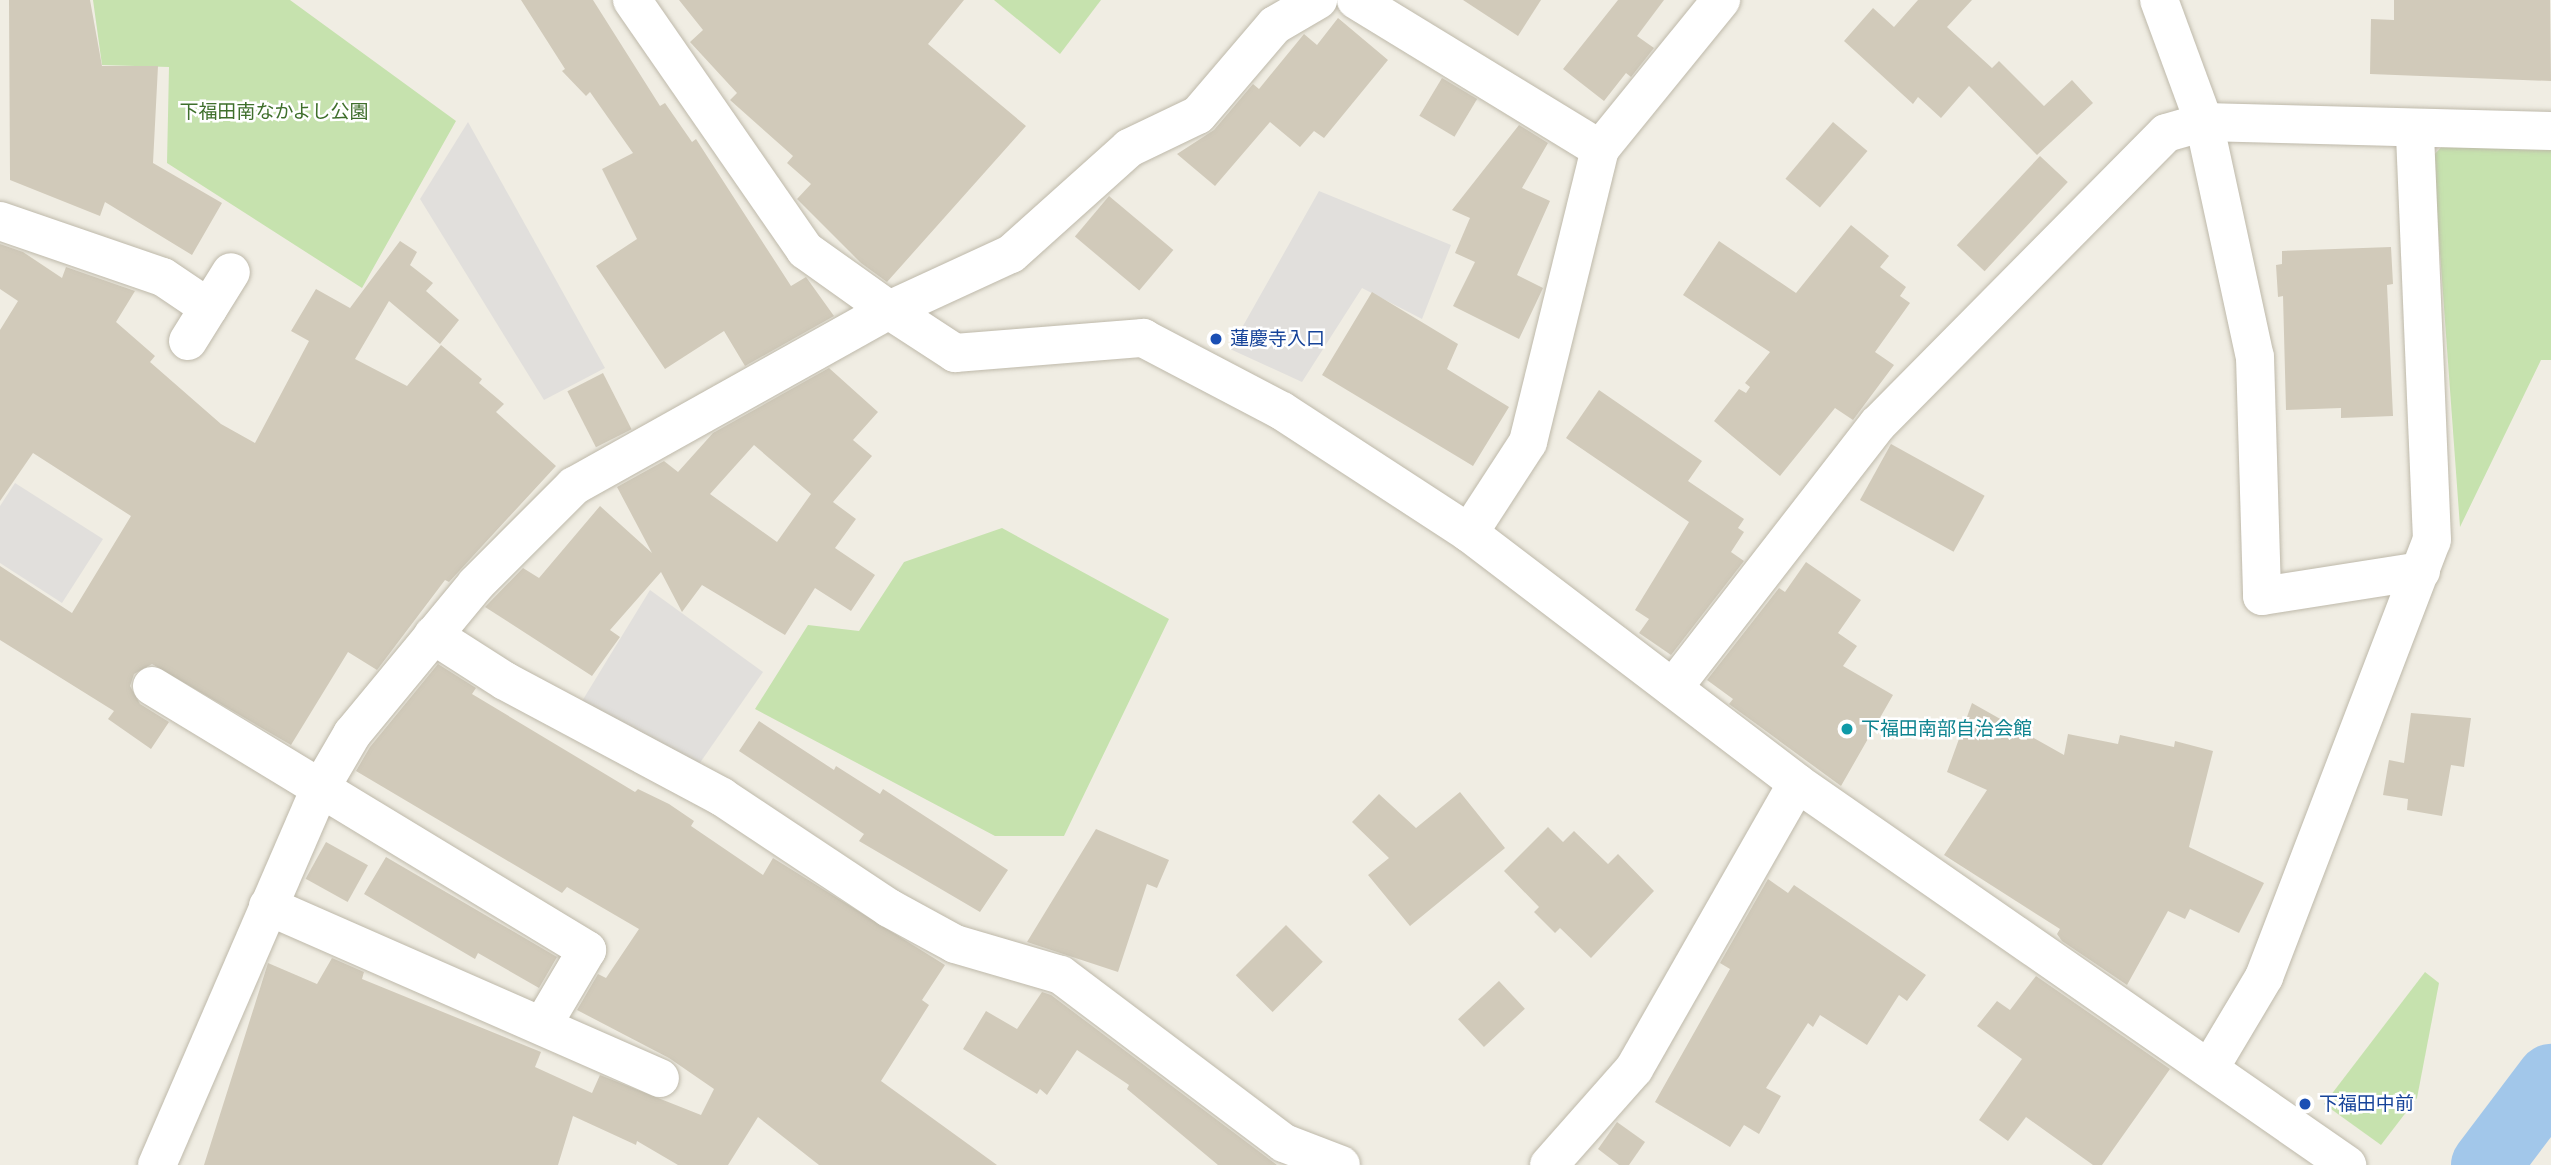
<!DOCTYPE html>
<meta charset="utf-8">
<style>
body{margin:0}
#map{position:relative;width:2551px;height:1165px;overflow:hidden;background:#f0ede3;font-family:Figtree,"Noto Sans JP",sans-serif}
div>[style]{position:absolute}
.green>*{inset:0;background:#c6e2ae}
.parking>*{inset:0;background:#e1dfdc}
.river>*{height:70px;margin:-35px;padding:0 35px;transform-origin:35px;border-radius:35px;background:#a2c7ea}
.building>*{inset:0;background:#d1caba;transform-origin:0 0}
.roads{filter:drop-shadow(0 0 2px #beb9aa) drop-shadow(0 0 2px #beb9aa)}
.minor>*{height:38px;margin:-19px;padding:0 19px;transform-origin:19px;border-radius:19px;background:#fff}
.dots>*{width:19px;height:19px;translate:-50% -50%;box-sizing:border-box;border:4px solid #fff;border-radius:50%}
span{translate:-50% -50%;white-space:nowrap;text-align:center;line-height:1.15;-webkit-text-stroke:5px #fff;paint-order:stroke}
.park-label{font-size:19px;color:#3f6f2c}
.transit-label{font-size:19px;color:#164399}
.left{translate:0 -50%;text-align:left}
.culture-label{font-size:19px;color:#0d838f}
</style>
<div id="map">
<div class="green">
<i style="clip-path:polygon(93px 0,290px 0,456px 121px,362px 288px,167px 163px,169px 67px,102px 65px)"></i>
<i style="clip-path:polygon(994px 0,1101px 0,1060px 54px)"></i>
<i style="clip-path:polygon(2445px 143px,2551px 148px,2551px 360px,2541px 360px,2460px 527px,2433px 156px)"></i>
<i style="clip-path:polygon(1002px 528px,1169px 619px,1064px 836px,995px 836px,755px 709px,808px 625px,859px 631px,904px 562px)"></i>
<i style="clip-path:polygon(2425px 972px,2439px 983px,2417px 1098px,2381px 1145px,2324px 1104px)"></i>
</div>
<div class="parking">
<i style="clip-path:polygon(468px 122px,605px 368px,544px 400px,420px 199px)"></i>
<i style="clip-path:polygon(1319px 191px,1451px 245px,1422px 319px,1362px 288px,1302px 382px,1230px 349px)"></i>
<i style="clip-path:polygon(15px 483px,103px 539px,62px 603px,0 563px,0 506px)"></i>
<i style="clip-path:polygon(650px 590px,763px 672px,695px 770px,579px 706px)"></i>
</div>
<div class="river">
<i style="left:2486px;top:1165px;width:108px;rotate:-52.9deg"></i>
</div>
<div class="building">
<i style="clip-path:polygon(9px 0,90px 0,102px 66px,158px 66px,153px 163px,222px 203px,192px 255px,105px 202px,100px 216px,10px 180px)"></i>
<i style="clip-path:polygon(521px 0,593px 0,660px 106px,665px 103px,692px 142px,696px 139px,791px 286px,806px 277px,834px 316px,745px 366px,724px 331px,665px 369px,596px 266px,637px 239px,602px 169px,633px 153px,590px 92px,586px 96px,562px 71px,565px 69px)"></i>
<i style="clip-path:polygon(679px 0,964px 0,928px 44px,1026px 126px,887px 282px,861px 263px,797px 199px,811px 184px,787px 163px,793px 156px,730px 100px,737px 93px,690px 42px,703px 30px)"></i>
<i style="clip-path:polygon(1463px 0,1541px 0,1518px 36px)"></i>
<i style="clip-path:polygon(1618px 0,1664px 0,1637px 36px,1654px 48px,1631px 77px,1626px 73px,1604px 101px,1563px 69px)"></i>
<i style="clip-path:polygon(1918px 0,1972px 0,1947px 27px,1992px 68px,1999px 61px,2044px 106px,2072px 80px,2093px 103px,2037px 155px,1969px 86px,1941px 118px,1918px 97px,1913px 104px,1844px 41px,1873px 8px,1894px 27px)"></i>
<i style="clip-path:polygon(2394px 0,2550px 0,2551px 81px,2370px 74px,2371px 19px,2394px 20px)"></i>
<i style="clip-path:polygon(1338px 18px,1388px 60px,1324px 138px,1314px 131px,1300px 147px,1270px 122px,1215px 186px,1177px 154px,1214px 130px,1253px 84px,1259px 89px,1304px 34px,1317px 45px)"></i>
<i style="left:1442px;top:78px;width:41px;height:44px;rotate:31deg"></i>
<i style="left:1833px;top:122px;width:45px;height:74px;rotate:40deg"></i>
<i style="clip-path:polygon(1519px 125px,1548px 143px,1522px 188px,1550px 201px,1517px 275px,1543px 288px,1519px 339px,1453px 306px,1475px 262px,1455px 253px,1470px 218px,1452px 210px)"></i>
<i style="left:2040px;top:156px;width:38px;height:122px;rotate:43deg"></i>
<i style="left:1109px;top:196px;width:84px;height:53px;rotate:40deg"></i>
<i style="clip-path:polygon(1851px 225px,1889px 256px,1880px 267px,1906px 287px,1900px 296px,1910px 303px,1875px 352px,1894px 365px,1853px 420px,1835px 408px,1780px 476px,1714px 421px,1739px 389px,1746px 393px,1750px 387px,1745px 383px,1770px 352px,1683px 295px,1719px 241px,1796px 293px)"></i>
<i style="clip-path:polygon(400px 241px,417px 252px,410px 265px,433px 283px,426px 291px,459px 320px,440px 344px,389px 301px,355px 359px,407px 386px,441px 345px,482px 379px,479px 383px,504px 404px,496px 412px,556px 466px,449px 582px,445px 580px,377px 670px,348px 652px,291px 745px,152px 664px,134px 674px,130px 686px,140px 704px,169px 722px,151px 749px,108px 719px,114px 711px,0 640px,0 566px,72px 613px,131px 516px,33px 453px,0 501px,0 330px,18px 301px,0 289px,0 244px,23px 252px,62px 278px,66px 267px,135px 291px,116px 322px,155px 356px,150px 362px,221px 424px,255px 443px,309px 341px,291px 331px,316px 289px,350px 308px)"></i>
<i style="clip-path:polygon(2391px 247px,2393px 284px,2387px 285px,2393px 416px,2341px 418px,2341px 408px,2286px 410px,2283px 296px,2278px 297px,2276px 265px,2282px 264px,2282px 251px)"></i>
<i style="clip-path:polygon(1372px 292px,1458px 344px,1447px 369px,1509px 407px,1473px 466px,1322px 375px)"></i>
<i style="clip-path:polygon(evenodd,829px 368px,878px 412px,853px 440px,872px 456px,833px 502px,856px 519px,835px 548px,875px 575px,851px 611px,815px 588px,785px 635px,702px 585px,682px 612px,661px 572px,610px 630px,620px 637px,592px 676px,485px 607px,523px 568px,539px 578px,600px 506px,652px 553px,617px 487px,664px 461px,678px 472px,713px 433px,829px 368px,754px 445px,811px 494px,777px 542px,710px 494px,754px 445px)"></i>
<i style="left:603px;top:373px;width:63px;height:40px;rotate:63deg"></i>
<i style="clip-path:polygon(1599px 390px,1702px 461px,1688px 481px,1744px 519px,1738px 528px,1744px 532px,1731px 552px,1744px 561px,1671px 655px,1639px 633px,1649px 619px,1635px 610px,1689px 522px,1566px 438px)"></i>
<i style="left:1891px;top:444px;width:107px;height:64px;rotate:29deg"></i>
<i style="clip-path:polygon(1806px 562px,1861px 600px,1838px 633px,1857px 646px,1843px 666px,1893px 695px,1841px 786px,1729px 704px,1733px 699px,1707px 680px,1779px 588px,1785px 592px)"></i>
<i style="clip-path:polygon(438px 664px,476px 688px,472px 694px,635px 792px,638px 789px,669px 804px,694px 821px,691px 826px,763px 875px,773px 858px,945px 965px,922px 1000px,929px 1005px,881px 1081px,997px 1165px,819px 1165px,758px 1117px,728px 1165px,678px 1165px,637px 1141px,636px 1145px,573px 1116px,558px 1165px,204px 1165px,268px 963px,317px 984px,332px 958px,364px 972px,362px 979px,541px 1052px,535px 1067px,592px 1093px,600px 1075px,701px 1115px,714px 1089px,669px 1058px,577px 1010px,598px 974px,606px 978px,639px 929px,567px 887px,562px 893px,356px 771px,370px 747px)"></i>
<i style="clip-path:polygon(1972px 703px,2064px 755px,2068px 734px,2118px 744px,2120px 735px,2174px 747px,2175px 741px,2213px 751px,2189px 847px,2264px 883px,2239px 933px,2190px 909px,2185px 919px,2168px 911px,2127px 985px,2062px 941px,2057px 934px,2060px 929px,1944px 855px,1987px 790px,1947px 772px)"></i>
<i style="clip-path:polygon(2411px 713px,2471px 718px,2464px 767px,2451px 765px,2442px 816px,2407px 810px,2408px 799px,2383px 795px,2389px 760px,2404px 763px)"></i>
<i style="clip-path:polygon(759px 721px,834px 770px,836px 766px,880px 794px,883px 789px,1008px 870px,980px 912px,859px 841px,864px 834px,739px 751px)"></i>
<i style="clip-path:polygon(1460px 792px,1505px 848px,1410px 926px,1368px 875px,1389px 858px,1352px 822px,1379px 794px,1416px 828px)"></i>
<i style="clip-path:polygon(1548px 827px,1563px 842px,1574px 831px,1608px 864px,1618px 854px,1654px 891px,1591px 958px,1560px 928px,1555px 933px,1534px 912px,1539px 907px,1504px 871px)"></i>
<i style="clip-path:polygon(1096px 829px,1169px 860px,1157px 888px,1147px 884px,1118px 972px,1027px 942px)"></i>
<i style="left:326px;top:842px;width:48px;height:42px;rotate:29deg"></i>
<i style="clip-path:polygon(386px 857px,557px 957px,539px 988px,478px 953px,475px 959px,364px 894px)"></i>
<i style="clip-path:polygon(1768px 879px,1788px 893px,1794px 885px,1926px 975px,1907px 1001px,1899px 995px,1867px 1045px,1820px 1015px,1813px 1027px,1808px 1023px,1766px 1088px,1781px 1096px,1759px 1134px,1744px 1125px,1730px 1147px,1655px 1102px,1730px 969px,1720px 963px)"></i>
<i style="left:1286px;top:925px;width:52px;height:71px;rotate:45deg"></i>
<i style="clip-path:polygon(2036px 976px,2170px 1069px,2102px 1165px,2093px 1165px,2026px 1117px,2008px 1141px,1979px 1120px,2022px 1059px,1977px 1026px,1997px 1001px,2010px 1010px)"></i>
<i style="left:1499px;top:981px;width:38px;height:56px;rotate:47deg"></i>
<i style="clip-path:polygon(1042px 992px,1051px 995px,1277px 1165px,1218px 1165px,1127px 1089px,1129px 1085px,1077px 1050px,1047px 1095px,1040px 1089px,1037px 1094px,963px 1049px,986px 1011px,1017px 1029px)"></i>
<i style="clip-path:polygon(1617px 1122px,1645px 1142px,1629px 1165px,1619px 1165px,1598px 1149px)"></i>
</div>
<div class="roads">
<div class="minor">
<i style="left:632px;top:0;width:304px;rotate:55.3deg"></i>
<i style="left:805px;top:250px;width:103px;rotate:35.5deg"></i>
<i style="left:889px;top:310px;width:79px;rotate:33.1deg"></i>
<i style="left:955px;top:353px;width:189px;rotate:-4.6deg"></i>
<i style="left:1143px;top:338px;width:157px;rotate:27.7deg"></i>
<i style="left:1282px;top:411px;width:223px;rotate:33.1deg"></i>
<i style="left:1469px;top:533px;width:412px;rotate:37.3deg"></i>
<i style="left:1797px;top:783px;width:670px;rotate:34.78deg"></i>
<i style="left:1356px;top:0;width:286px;rotate:31.4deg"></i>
<i style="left:2159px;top:0;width:130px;rotate:69.8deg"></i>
<i style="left:2204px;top:122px;width:240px;rotate:77.8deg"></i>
<i style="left:2255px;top:357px;width:239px;rotate:88.3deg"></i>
<i style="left:2262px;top:596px;width:161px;rotate:-8.9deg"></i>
<i style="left:0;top:221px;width:172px;rotate:19deg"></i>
<i style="left:163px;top:277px;width:55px;rotate:34deg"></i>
<i style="left:188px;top:341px;width:81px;rotate:-58.1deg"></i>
<i style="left:1469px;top:533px;width:108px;rotate:-57deg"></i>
<i style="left:1528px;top:442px;width:302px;rotate:-76.2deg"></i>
<i style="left:1600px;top:149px;width:192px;rotate:-50.9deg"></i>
<i style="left:433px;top:635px;width:85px;rotate:32.6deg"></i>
<i style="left:505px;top:681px;width:246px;rotate:28.1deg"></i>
<i style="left:722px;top:797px;width:201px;rotate:33.6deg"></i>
<i style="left:889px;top:908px;width:75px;rotate:28.6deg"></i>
<i style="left:955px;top:944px;width:110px;rotate:16.3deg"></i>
<i style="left:1061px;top:975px;width:279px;rotate:37deg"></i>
<i style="left:1284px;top:1143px;width:61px;rotate:21.1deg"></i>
<i style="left:152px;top:686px;width:509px;rotate:31.25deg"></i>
<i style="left:587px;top:950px;width:88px;rotate:120.6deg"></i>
<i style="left:1673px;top:688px;width:334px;rotate:-52.2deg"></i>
<i style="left:1878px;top:424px;width:409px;rotate:-45.3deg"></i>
<i style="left:2166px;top:133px;width:40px;rotate:-16deg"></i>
<i style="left:2204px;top:122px;width:347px;rotate:1.5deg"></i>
<i style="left:268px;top:906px;width:428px;rotate:23.7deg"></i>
<i style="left:2211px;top:1066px;width:104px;rotate:-59.2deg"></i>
<i style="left:2264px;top:977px;width:468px;rotate:-69deg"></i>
<i style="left:2432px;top:540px;width:411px;rotate:-92.4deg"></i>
<i style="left:157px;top:1165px;width:410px;rotate:-66.6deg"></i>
<i style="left:320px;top:789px;width:64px;rotate:-59.8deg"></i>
<i style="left:352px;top:734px;width:195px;rotate:-50.4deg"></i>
<i style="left:476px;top:584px;width:139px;rotate:-45deg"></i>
<i style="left:574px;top:486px;width:361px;rotate:-29.2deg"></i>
<i style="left:889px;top:310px;width:134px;rotate:-24.7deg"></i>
<i style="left:1011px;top:254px;width:159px;rotate:-41.9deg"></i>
<i style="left:1129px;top:148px;width:76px;rotate:-25.6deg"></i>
<i style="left:1198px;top:115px;width:118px;rotate:-49.5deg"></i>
<i style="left:1275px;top:25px;width:50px;rotate:-30.2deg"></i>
<i style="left:1549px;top:1165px;width:128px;rotate:-48.5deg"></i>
<i style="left:1634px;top:1069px;width:329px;rotate:-60.3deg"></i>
</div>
</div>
<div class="dots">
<i style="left:1216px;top:339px;background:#1a4fb4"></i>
<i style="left:1847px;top:729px;background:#0f9aa8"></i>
<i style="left:2305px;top:1104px;background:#1a4fb4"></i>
</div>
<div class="park-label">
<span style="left:274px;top:112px">下福田南なかよし公園</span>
</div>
<div class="transit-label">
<span class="left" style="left:1230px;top:339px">蓮慶寺入口</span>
<span class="left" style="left:2319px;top:1104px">下福田中前</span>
</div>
<div class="culture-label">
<span class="left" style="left:1861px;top:729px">下福田南部自治会館</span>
</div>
</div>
